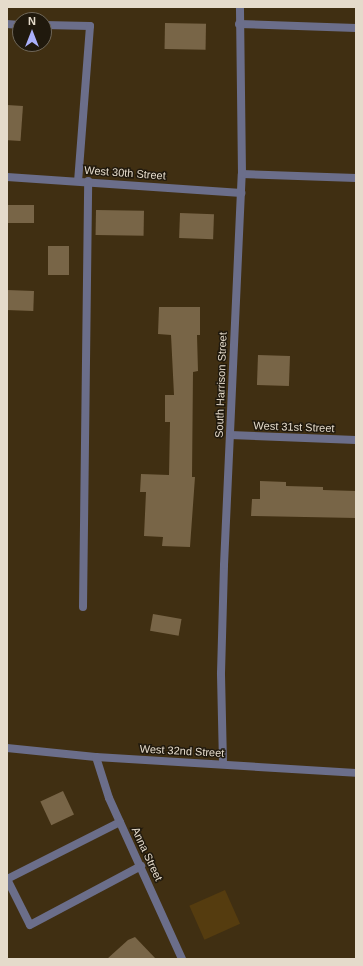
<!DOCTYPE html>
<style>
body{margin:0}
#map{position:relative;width:363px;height:966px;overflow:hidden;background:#402f12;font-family:Arial,sans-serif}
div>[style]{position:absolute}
.green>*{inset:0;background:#553c0f;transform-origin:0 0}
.building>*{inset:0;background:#786547;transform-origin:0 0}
.service>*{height:8px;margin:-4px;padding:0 4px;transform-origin:4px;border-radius:4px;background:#6b6e8a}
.minor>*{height:8px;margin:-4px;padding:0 4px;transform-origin:4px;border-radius:4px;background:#6b6e8a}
span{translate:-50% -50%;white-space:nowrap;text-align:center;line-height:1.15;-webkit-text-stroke:3px #20190d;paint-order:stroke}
.street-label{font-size:11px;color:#e5dbcb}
.frame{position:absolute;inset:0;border:8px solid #e5dbcb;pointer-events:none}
.north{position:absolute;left:12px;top:12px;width:40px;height:40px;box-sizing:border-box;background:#20190d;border:1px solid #6f6759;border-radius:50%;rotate:0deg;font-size:11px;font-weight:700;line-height:16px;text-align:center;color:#e5dbcb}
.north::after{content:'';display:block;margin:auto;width:14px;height:18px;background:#aab0fb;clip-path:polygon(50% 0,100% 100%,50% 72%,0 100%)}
</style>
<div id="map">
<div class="green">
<i style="left:225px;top:890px;width:37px;height:39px;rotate:66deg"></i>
</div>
<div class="building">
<i style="left:165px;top:23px;width:41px;height:26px;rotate:1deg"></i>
<i style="left:7px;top:105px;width:16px;height:35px;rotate:4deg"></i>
<i style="left:7px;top:205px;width:27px;height:18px"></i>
<i style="left:96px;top:210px;width:48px;height:25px;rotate:1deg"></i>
<i style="left:180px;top:213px;width:34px;height:25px;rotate:2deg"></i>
<i style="left:48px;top:246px;width:21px;height:29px"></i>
<i style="left:7px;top:290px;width:27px;height:20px;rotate:2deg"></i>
<i style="clip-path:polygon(159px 307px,200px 307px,200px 335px,197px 335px,198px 371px,193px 372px,192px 477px,195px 477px,190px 547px,162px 546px,163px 537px,144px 536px,146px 492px,140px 492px,141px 474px,169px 475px,170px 422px,165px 422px,165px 395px,174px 395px,171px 335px,158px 334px)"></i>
<i style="left:258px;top:355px;width:32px;height:30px;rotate:2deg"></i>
<i style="clip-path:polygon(260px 481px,286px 482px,286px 486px,323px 487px,323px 490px,356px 491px,356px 518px,251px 516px,252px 499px,260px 499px)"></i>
<i style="left:153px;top:614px;width:29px;height:17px;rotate:10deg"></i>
<i style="left:63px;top:791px;width:26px;height:25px;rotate:65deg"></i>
<i style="clip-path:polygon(135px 937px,156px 959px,107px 959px,128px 940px)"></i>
</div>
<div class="service">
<i style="left:7px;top:24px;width:13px;rotate:4deg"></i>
<i style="left:239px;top:24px;width:117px;rotate:2deg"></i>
<i style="left:44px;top:25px;width:46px;rotate:1.2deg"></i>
<i style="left:90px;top:26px;width:155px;rotate:94.4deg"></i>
<i style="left:7px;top:177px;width:235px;rotate:3.9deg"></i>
<i style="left:83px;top:607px;width:426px;rotate:-89.3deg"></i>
<i style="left:96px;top:757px;width:43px;rotate:72.4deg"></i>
<i style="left:109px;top:798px;width:177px;rotate:65.6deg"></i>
<i style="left:120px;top:822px;width:127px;rotate:153.2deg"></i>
<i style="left:7px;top:879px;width:51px;rotate:63.4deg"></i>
<i style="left:30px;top:925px;width:126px;rotate:-28deg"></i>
</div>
<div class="minor">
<i style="left:242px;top:174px;width:114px;rotate:2deg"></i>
<i style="left:230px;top:435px;width:126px;rotate:2.3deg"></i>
<i style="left:7px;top:748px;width:89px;rotate:5.8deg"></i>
<i style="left:96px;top:757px;width:260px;rotate:3.5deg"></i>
<i style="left:223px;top:763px;width:90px;rotate:-91.3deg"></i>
<i style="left:221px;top:673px;width:108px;rotate:-88.4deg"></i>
<i style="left:224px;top:565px;width:391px;rotate:-87.4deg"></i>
<i style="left:242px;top:174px;width:167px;rotate:-90.7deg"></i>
</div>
<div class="street-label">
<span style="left:125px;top:173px;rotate:4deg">West 30th Street</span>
<span style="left:221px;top:385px;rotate:-88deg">South Harrison Street</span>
<span style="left:294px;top:427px;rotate:2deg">West 31st Street</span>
<span style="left:182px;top:751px;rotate:3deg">West 32nd Street</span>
<span style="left:147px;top:854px;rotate:65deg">Anna Street</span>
</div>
<div class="frame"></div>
<div class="north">N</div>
</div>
